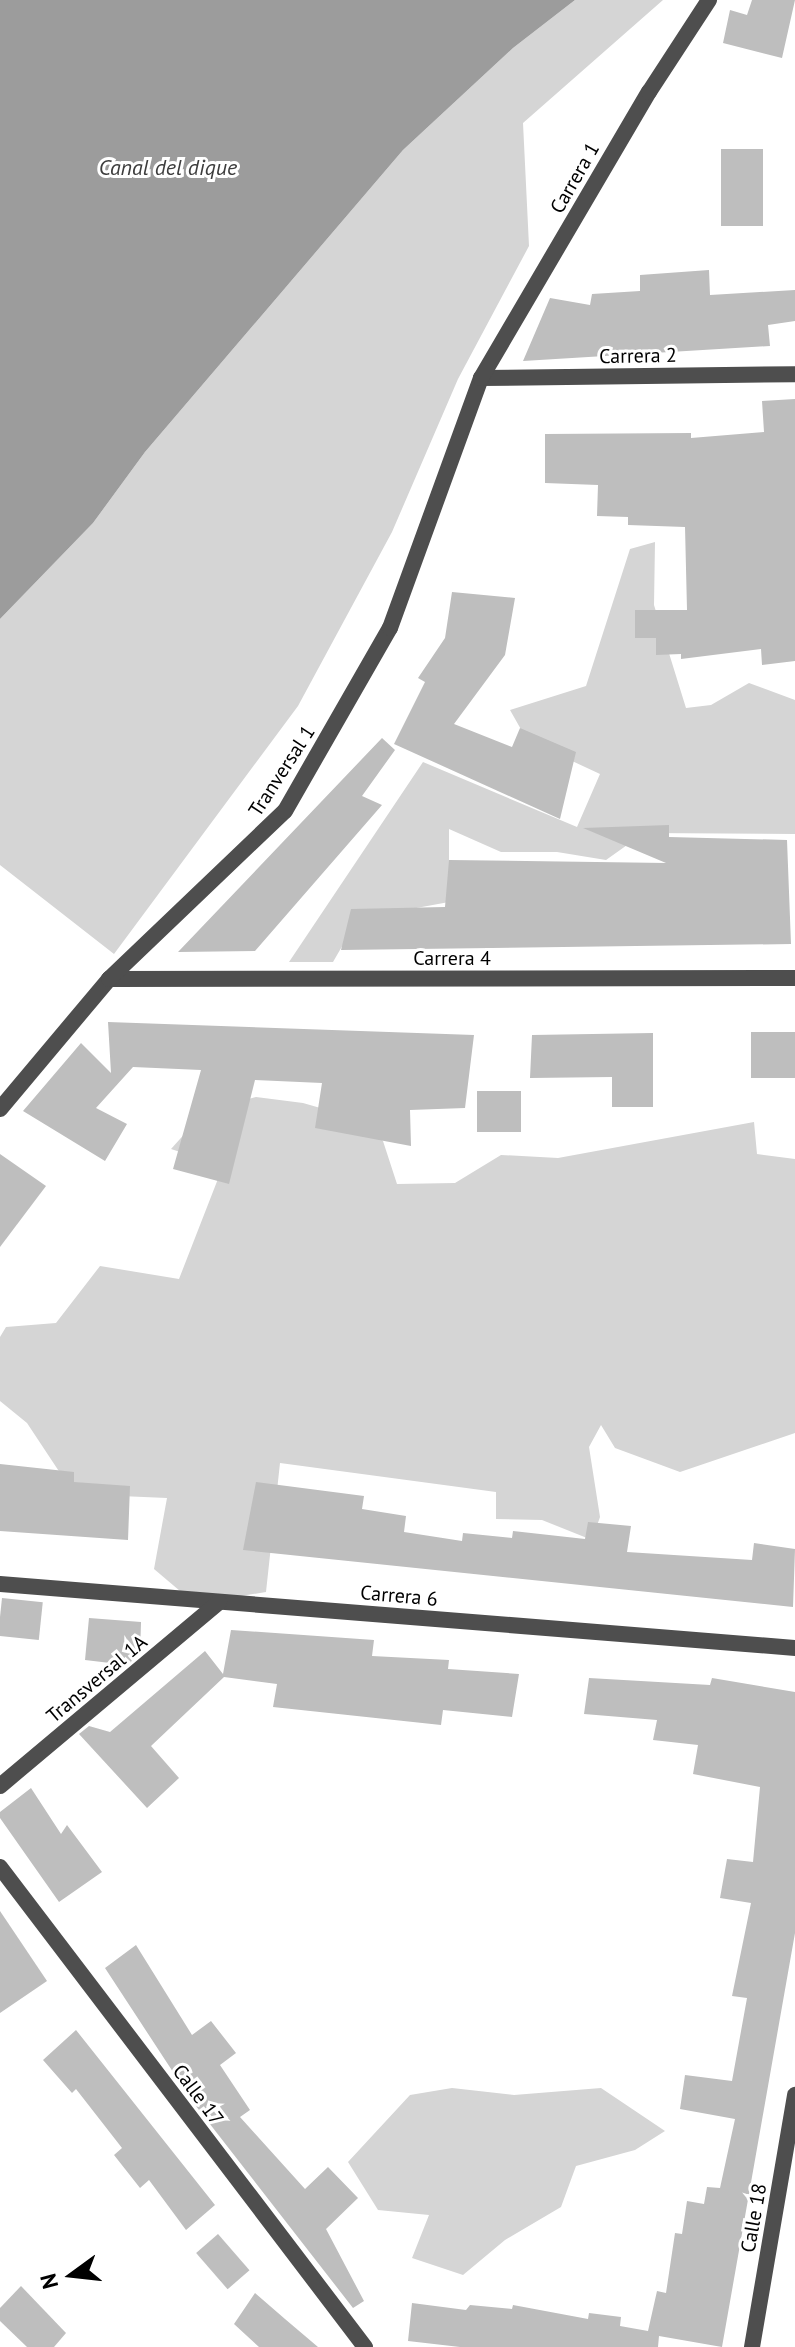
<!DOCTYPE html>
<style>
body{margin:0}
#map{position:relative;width:795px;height:2347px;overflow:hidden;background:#fff;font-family:"PT Sans",sans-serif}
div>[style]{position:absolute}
.green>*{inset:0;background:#d5d5d5}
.water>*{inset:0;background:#9c9c9c}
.building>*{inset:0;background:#bebebe;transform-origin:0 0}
.minor>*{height:16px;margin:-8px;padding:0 8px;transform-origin:8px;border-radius:8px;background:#4e4e4e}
span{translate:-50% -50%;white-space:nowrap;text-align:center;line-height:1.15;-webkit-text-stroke:6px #fff;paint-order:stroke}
.street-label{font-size:20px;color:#000}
.water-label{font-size:22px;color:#3d3d3d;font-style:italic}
.north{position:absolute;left:32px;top:2235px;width:80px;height:80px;-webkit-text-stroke:6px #fff;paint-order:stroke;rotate:255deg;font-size:22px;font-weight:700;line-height:32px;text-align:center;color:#000}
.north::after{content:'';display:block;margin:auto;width:28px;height:36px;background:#000;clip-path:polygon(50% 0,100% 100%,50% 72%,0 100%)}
</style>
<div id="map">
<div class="green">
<i style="clip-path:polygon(575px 0,663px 0,523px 123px,529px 246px,458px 379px,392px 532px,298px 706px,114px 954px,0 865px,0 619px,93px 523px,145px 452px,403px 150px,513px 48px)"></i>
<i style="clip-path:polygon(655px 542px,654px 605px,686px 708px,711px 705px,749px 683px,795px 700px,795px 834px,644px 833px,606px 860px,557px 852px,501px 852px,449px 829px,449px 902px,400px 911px,363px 910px,333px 962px,289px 962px,423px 762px,577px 827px,600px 774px,527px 740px,510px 710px,586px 686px,630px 549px)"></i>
<i style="clip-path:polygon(256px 1097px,303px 1103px,362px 1120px,383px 1141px,397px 1184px,455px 1183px,501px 1155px,558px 1158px,754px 1122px,757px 1154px,795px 1159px,795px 1433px,680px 1472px,615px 1448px,601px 1425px,589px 1447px,600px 1517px,592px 1540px,542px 1520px,496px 1519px,496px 1492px,280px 1463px,266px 1592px,216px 1600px,180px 1591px,154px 1569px,167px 1498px,74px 1494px,27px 1423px,0 1401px,0 1337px,6px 1327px,56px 1323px,100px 1266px,179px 1279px,223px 1166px,171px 1149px,206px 1110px)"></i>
<i style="clip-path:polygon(452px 2088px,514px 2095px,601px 2088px,665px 2131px,635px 2150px,576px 2166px,561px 2207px,505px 2240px,463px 2275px,412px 2258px,429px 2215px,378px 2210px,348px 2162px,410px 2095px)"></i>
</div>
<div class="water">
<i style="clip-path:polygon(0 0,575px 0,513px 48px,403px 150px,145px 452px,93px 523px,0 619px)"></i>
</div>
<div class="building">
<i style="clip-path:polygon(752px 0,795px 0,782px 58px,723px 43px,730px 10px,747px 15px)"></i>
<i style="left:721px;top:149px;width:42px;height:77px"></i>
<i style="clip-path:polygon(709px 270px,710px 295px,795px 290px,795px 321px,768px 325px,770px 346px,523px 361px,550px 298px,590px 305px,592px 294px,640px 291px,640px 275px)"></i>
<i style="clip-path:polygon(795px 399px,795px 661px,762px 665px,761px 649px,681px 659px,681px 654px,656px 655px,656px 638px,635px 638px,635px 610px,687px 610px,685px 527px,628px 525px,628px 517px,597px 516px,598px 485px,545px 483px,545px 434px,691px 433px,691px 438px,764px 432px,762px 401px)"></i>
<i style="clip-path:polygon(452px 592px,515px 598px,505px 655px,454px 724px,512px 747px,520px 728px,576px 752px,560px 819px,394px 744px,425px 682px,418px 678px,445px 638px)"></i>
<i style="clip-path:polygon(382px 738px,395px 750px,362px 796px,382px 805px,255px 951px,178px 952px)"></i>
<i style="clip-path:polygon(669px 825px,669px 837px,787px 840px,791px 944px,341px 950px,351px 909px,445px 907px,449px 860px,666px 863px,583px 828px)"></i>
<i style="clip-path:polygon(108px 1022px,474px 1035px,465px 1108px,410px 1110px,411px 1146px,315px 1128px,322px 1083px,255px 1080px,229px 1184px,173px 1169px,201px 1070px,133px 1067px,96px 1108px,127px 1124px,105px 1161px,23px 1111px,81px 1043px,111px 1073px)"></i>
<i style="left:795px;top:1032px;width:46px;height:44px;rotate:90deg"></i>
<i style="clip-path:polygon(653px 1033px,653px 1107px,612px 1107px,612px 1077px,530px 1078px,532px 1035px)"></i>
<i style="left:477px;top:1091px;width:44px;height:41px"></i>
<i style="clip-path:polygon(0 1154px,46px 1186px,0 1247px)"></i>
<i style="clip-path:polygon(0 1464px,74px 1472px,74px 1482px,130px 1486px,128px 1540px,0 1531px)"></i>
<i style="clip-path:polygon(256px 1482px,364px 1496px,362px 1509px,406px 1516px,404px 1532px,462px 1541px,463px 1533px,512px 1538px,513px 1531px,585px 1539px,588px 1522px,631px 1526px,627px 1552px,752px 1560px,754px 1543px,795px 1549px,793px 1607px,243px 1550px)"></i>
<i style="left:2px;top:1598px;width:41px;height:38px;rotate:6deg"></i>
<i style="clip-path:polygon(89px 1618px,141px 1622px,140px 1654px,127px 1665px,85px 1660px)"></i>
<i style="clip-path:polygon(231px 1630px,374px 1640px,372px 1656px,449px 1660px,448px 1669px,519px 1674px,512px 1717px,443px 1710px,441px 1725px,273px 1707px,277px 1684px,224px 1677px,151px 1746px,179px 1778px,147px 1808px,79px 1734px,89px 1726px,110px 1732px,205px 1651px,223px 1674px)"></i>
<i style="clip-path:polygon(589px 1678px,710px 1685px,712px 1678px,795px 1692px,795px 1933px,722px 2347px,659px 2336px,658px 2347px,460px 2347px,408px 2341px,412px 2303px,466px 2310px,470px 2305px,512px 2309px,513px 2305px,588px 2319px,589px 2313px,621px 2317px,620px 2326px,648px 2331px,657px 2291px,666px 2293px,675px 2233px,682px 2234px,687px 2201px,704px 2204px,707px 2187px,720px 2188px,735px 2119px,680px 2109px,685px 2075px,732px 2081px,747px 1998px,732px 1996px,751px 1903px,720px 1898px,727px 1859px,753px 1862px,760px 1787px,693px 1774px,698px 1745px,653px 1740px,657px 1720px,584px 1714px)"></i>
<i style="clip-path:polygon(31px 1788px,61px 1834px,67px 1825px,102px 1872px,59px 1902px,0 1818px,0 1812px)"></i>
<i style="clip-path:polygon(0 1911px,47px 1981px,0 2013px)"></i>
<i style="clip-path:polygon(136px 1945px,192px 2035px,211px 2021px,236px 2053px,220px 2065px,250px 2110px,240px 2117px,305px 2189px,328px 2167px,358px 2198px,326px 2229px,364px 2301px,353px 2308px,192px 2101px,105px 1968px)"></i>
<i style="clip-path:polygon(76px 2030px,215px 2205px,186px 2230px,149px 2180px,140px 2188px,114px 2155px,122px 2148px,76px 2089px,72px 2093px,43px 2060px)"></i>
<i style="left:218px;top:2234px;width:48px;height:29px;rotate:49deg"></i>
<i style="clip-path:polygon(21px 2286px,66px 2333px,54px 2347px,27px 2347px,0 2321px,0 2308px)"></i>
<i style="clip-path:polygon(255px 2293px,285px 2319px,318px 2347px,259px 2347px,234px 2324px)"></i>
</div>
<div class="minor">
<i style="left:481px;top:378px;width:314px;rotate:-0.7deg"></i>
<i style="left:109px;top:979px;width:686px;rotate:-0.08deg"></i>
<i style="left:0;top:1109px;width:170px;rotate:-50deg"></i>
<i style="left:109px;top:979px;width:243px;rotate:-43.7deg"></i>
<i style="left:285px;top:811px;width:211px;rotate:-60.2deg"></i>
<i style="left:390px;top:628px;width:266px;rotate:-70deg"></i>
<i style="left:481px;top:378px;width:332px;rotate:-59.6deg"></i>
<i style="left:649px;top:92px;width:110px;rotate:-56.9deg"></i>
<i style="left:0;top:1584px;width:798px;rotate:4.6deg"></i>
<i style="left:0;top:1786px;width:286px;rotate:-40deg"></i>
<i style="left:0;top:1867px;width:603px;rotate:52.75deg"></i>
<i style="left:752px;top:2347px;width:256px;rotate:-80.3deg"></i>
</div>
<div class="street-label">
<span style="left:575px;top:178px;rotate:-60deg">Carrera 1</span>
<span style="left:638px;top:356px;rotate:-1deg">Carrera 2</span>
<span style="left:282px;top:771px;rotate:-57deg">Tranversal 1</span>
<span style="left:452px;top:958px">Carrera 4</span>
<span style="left:399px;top:1596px;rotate:5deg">Carrera 6</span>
<span style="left:97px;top:1679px;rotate:-40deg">Transversal 1A</span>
<span style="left:198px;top:2095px;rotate:53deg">Calle 17</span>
<span style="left:754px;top:2218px;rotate:-80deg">Calle 18</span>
</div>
<div class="water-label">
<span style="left:168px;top:168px">Canal del dique</span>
</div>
<div class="north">N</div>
</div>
